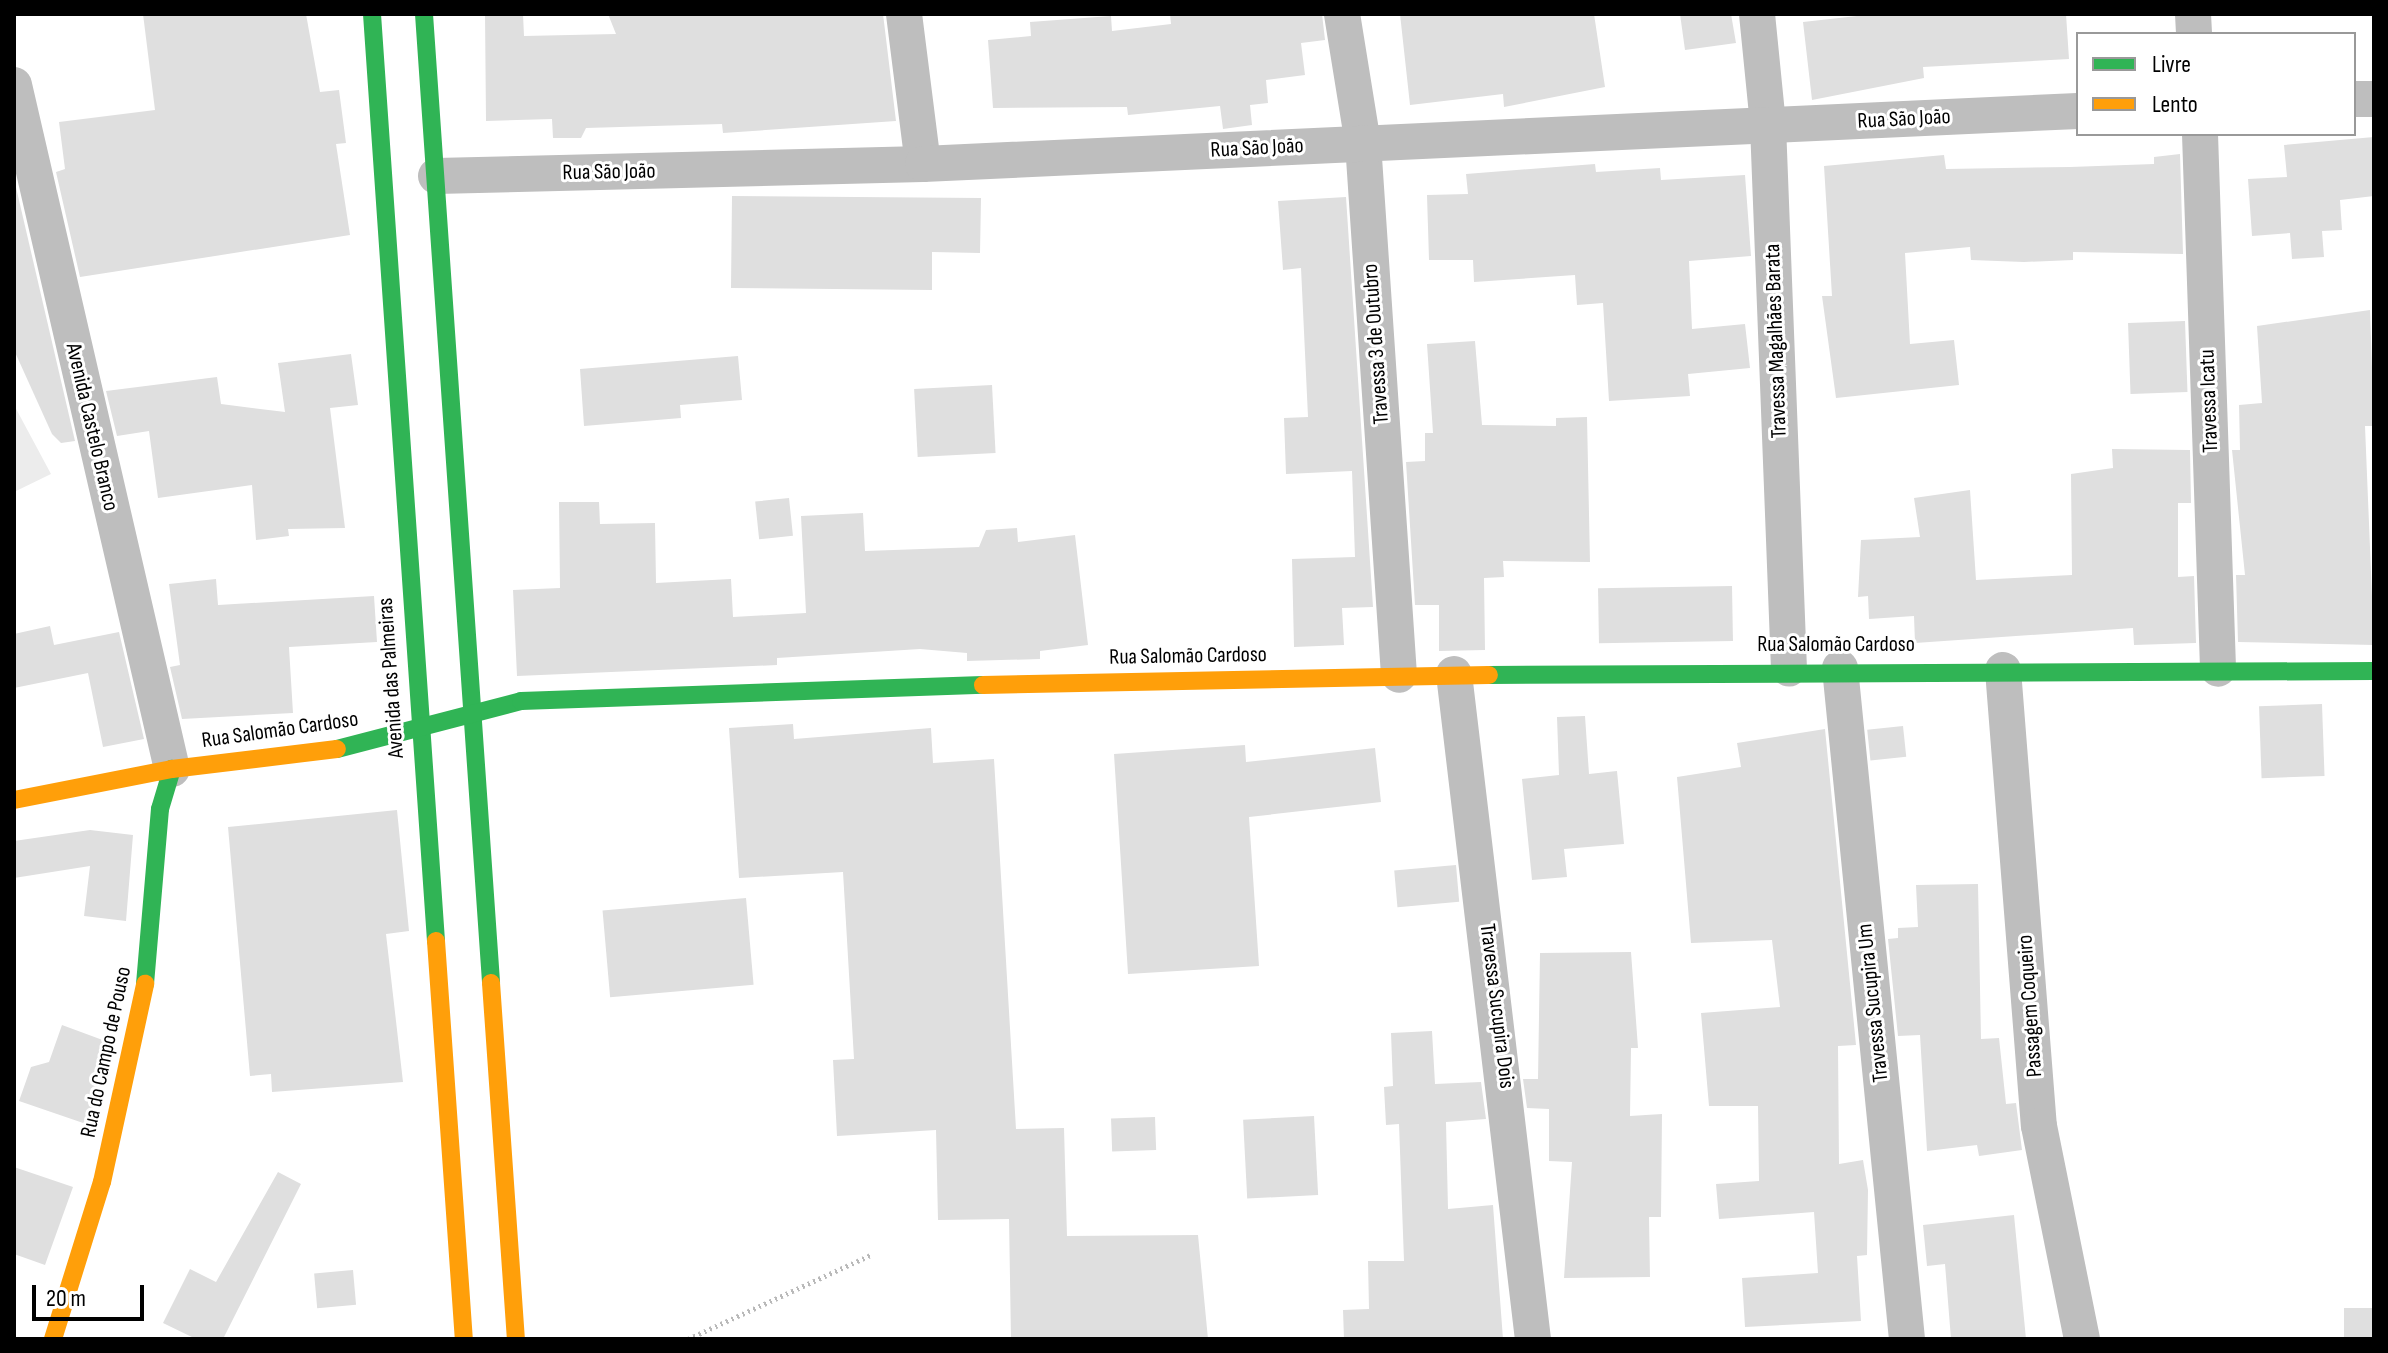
<!DOCTYPE html>
<meta charset="utf-8">
<style>
body{margin:0}
#map{position:relative;width:2388px;height:1353px;overflow:hidden;background:#fff;font-family:"Sofia Sans Condensed",sans-serif}
div>[style]{position:absolute}
.green>*{inset:0;background:#ececec}
.building>*{inset:0;background:#dfdfdf;transform-origin:0 0}
.path>*{height:5px;margin-top:-2.5px;transform-origin:0;background:repeating-linear-gradient(90deg,#b9b9b9 0 2px,transparent 0 6px)}
.street>*{height:36px;margin:-18px;padding:0 18px;transform-origin:18px;border-radius:18px;background:#bebebe}
.fast>*{height:18px;margin:-9px;padding:0 9px;transform-origin:9px;border-radius:9px;background:#30b455}
.slow>*{height:18px;margin:-9px;padding:0 9px;transform-origin:9px;border-radius:9px;background:#ff9f0a}
span{translate:-50% -50%;white-space:nowrap;text-align:center;line-height:1.15;-webkit-text-stroke:6px #fff;paint-order:stroke}
.street-label{font-size:22px;color:#000}
.frame{position:absolute;inset:0;border:16px solid #000;pointer-events:none}
.legend{position:absolute;left:2076px;top:32px;width:280px;height:104px;box-sizing:border-box;background:#fff;border:2px solid #999;margin:0;padding:10px 14px;list-style:none;font-size:24px;color:#000}
.legend li{display:flex;align-items:center;gap:16px;height:40px}
.legend b{width:40px;border:2px solid #999}
.scale{position:absolute;left:32px;top:1285px;width:112px;height:36px;box-sizing:border-box;border:4px solid #000;border-top:0;padding-left:10px;font-size:24px;line-height:28px;white-space:nowrap;color:#000;-webkit-text-stroke:6px #fff;paint-order:stroke}
</style>
<div id="map">
<div class="green">
<i style="clip-path:polygon(14px 405px,51px 474px,14px 492px)"></i>
</div>
<div class="building">
<i style="clip-path:polygon(143px 14px,306px 14px,320px 92px,339px 90px,346px 143px,336px 144px,350px 235px,80px 277px,56px 172px,65px 169px,59px 122px,155px 110px)"></i>
<i style="clip-path:polygon(485px 14px,523px 14px,524px 36px,616px 34px,608px 14px,883px 14px,896px 121px,723px 133px,722px 124px,586px 128px,581px 138px,553px 138px,552px 119px,486px 121px)"></i>
<i style="clip-path:polygon(1170px 14px,1322px 14px,1325px 40px,1301px 43px,1305px 75px,1266px 80px,1268px 103px,1250px 105px,1252px 125px,1223px 129px,1220px 106px,1128px 115px,1127px 107px,993px 108px,988px 40px,1031px 36px,1030px 22px,1111px 16px,1112px 31px,1171px 24px)"></i>
<i style="clip-path:polygon(1400px 14px,1594px 14px,1605px 87px,1504px 107px,1503px 94px,1410px 105px)"></i>
<i style="clip-path:polygon(1680px 14px,1731px 14px,1736px 43px,1685px 50px)"></i>
<i style="clip-path:polygon(1875px 14px,2066px 14px,2069px 59px,1923px 67px,1924px 78px,1812px 100px,1803px 22px)"></i>
<i style="clip-path:polygon(2374px 137px,2374px 196px,2340px 200px,2342px 230px,2322px 231px,2324px 257px,2292px 259px,2290px 233px,2252px 236px,2248px 179px,2287px 177px,2284px 145px)"></i>
<i style="clip-path:polygon(2180px 154px,2183px 254px,2073px 252px,2073px 260px,2024px 262px,1971px 260px,1970px 247px,1905px 253px,1910px 344px,1954px 340px,1959px 385px,1836px 398px,1822px 296px,1832px 296px,1824px 166px,1944px 155px,1946px 169px,2070px 167px,2154px 164px,2154px 157px)"></i>
<i style="clip-path:polygon(1595px 164px,1596px 172px,1660px 168px,1661px 180px,1745px 175px,1751px 256px,1689px 261px,1692px 329px,1745px 324px,1750px 368px,1688px 374px,1690px 396px,1609px 401px,1603px 303px,1577px 305px,1575px 275px,1474px 282px,1473px 260px,1429px 260px,1427px 195px,1468px 194px,1466px 174px)"></i>
<i style="clip-path:polygon(14px 183px,15px 183px,75px 441px,61px 443px,52px 434px,14px 350px)"></i>
<i style="clip-path:polygon(732px 196px,981px 198px,980px 253px,932px 252px,932px 290px,731px 288px)"></i>
<i style="clip-path:polygon(1346px 197px,1373px 607px,1342px 608px,1344px 645px,1294px 647px,1292px 559px,1355px 557px,1352px 471px,1286px 474px,1284px 418px,1308px 417px,1301px 268px,1283px 270px,1278px 201px)"></i>
<i style="clip-path:polygon(2370px 310px,2374px 426px,2365px 426px,2374px 645px,2238px 642px,2236px 575px,2245px 575px,2232px 450px,2240px 450px,2239px 405px,2262px 403px,2257px 326px)"></i>
<i style="left:2185px;top:321px;width:71px;height:57px;rotate:88deg"></i>
<i style="clip-path:polygon(1475px 341px,1482px 425px,1556px 426px,1556px 418px,1587px 417px,1590px 562px,1503px 561px,1504px 577px,1484px 578px,1485px 650px,1439px 651px,1439px 605px,1415px 605px,1406px 462px,1425px 461px,1425px 433px,1433px 433px,1427px 344px)"></i>
<i style="clip-path:polygon(351px 354px,358px 405px,330px 408px,345px 528px,288px 529px,289px 536px,256px 540px,252px 485px,158px 498px,149px 431px,117px 436px,106px 391px,217px 377px,221px 404px,285px 412px,278px 363px)"></i>
<i style="clip-path:polygon(738px 356px,742px 400px,680px 405px,681px 418px,584px 426px,580px 369px)"></i>
<i style="left:992px;top:385px;width:68px;height:78px;rotate:87deg"></i>
<i style="clip-path:polygon(2112px 449px,2190px 450px,2191px 503px,2178px 503px,2178px 577px,2194px 576px,2196px 643px,2134px 645px,2133px 628px,1915px 643px,1914px 616px,1869px 619px,1868px 596px,1858px 597px,1861px 540px,1920px 537px,1914px 498px,1970px 490px,1976px 580px,2072px 575px,2071px 474px,2113px 468px)"></i>
<i style="left:789px;top:498px;width:38px;height:34px;rotate:84deg"></i>
<i style="clip-path:polygon(559px 502px,599px 502px,600px 524px,655px 523px,656px 583px,731px 579px,733px 617px,806px 613px,801px 516px,863px 513px,865px 551px,979px 547px,986px 530px,1017px 528px,1018px 542px,1075px 535px,1088px 645px,1040px 651px,1040px 659px,967px 661px,967px 653px,920px 649px,777px 658px,777px 665px,517px 676px,513px 590px,560px 588px)"></i>
<i style="clip-path:polygon(216px 579px,218px 605px,374px 596px,377px 642px,289px 647px,293px 713px,182px 719px,170px 667px,180px 665px,169px 584px)"></i>
<i style="left:1732px;top:586px;width:55px;height:134px;rotate:89deg"></i>
<i style="clip-path:polygon(50px 626px,54px 645px,119px 632px,144px 739px,103px 747px,88px 673px,14px 688px,14px 634px)"></i>
<i style="left:2322px;top:704px;width:72px;height:63px;rotate:88deg"></i>
<i style="clip-path:polygon(1585px 716px,1589px 774px,1617px 771px,1624px 844px,1564px 849px,1567px 877px,1532px 880px,1522px 779px,1559px 775px,1557px 717px)"></i>
<i style="clip-path:polygon(793px 724px,794px 739px,931px 728px,933px 763px,994px 759px,1016px 1129px,1064px 1128px,1067px 1236px,1198px 1235px,1208px 1339px,1011px 1339px,1009px 1219px,938px 1220px,936px 1130px,837px 1136px,833px 1060px,854px 1059px,843px 872px,739px 878px,729px 728px)"></i>
<i style="left:1903px;top:726px;width:31px;height:36px;rotate:84deg"></i>
<i style="clip-path:polygon(1825px 729px,1856px 1045px,1838px 1046px,1839px 1164px,1863px 1160px,1868px 1190px,1867px 1255px,1857px 1256px,1861px 1321px,1745px 1327px,1742px 1278px,1818px 1273px,1814px 1212px,1719px 1219px,1716px 1184px,1759px 1181px,1758px 1106px,1709px 1106px,1701px 1013px,1780px 1007px,1772px 940px,1691px 943px,1677px 777px,1741px 767px,1737px 743px)"></i>
<i style="clip-path:polygon(1245px 745px,1246px 762px,1375px 748px,1381px 802px,1249px 817px,1259px 966px,1128px 974px,1114px 754px)"></i>
<i style="clip-path:polygon(397px 810px,409px 931px,386px 934px,403px 1082px,272px 1092px,271px 1074px,250px 1076px,228px 827px)"></i>
<i style="clip-path:polygon(90px 830px,133px 835px,126px 921px,84px 916px,90px 866px,14px 878px,14px 841px)"></i>
<i style="left:1456px;top:865px;width:37px;height:62px;rotate:85deg"></i>
<i style="clip-path:polygon(1978px 884px,1981px 1039px,1999px 1038px,2006px 1104px,2016px 1103px,2022px 1150px,1979px 1156px,1977px 1145px,1927px 1151px,1920px 1035px,1898px 1036px,1888px 939px,1898px 938px,1898px 928px,1918px 927px,1916px 885px)"></i>
<i style="left:746px;top:898px;width:87px;height:144px;rotate:85deg"></i>
<i style="clip-path:polygon(1631px 952px,1638px 1048px,1631px 1048px,1630px 1116px,1662px 1114px,1661px 1217px,1649px 1217px,1650px 1277px,1564px 1278px,1572px 1162px,1549px 1161px,1549px 1109px,1527px 1108px,1523px 1079px,1538px 1079px,1540px 953px)"></i>
<i style="clip-path:polygon(62px 1025px,108px 1042px,89px 1125px,19px 1101px,31px 1067px,49px 1062px)"></i>
<i style="clip-path:polygon(1432px 1031px,1435px 1084px,1481px 1082px,1486px 1119px,1446px 1122px,1448px 1209px,1493px 1205px,1503px 1339px,1344px 1339px,1343px 1310px,1369px 1309px,1368px 1261px,1404px 1261px,1399px 1124px,1386px 1125px,1384px 1087px,1393px 1086px,1391px 1033px)"></i>
<i style="left:1314px;top:1116px;width:79px;height:71px;rotate:87deg"></i>
<i style="left:1155px;top:1117px;width:33px;height:44px;rotate:88deg"></i>
<i style="clip-path:polygon(14px 1167px,73px 1187px,45px 1265px,14px 1254px)"></i>
<i style="clip-path:polygon(278px 1172px,301px 1184px,223px 1339px,196px 1339px,163px 1323px,190px 1269px,216px 1282px)"></i>
<i style="clip-path:polygon(2014px 1215px,2026px 1339px,1951px 1339px,1945px 1264px,1927px 1266px,1923px 1225px)"></i>
<i style="left:353px;top:1270px;width:35px;height:39px;rotate:85deg"></i>
<i style="left:2374px;top:1308px;width:31px;height:30px;rotate:90deg"></i>
</div>
<div class="path">
<i style="left:688px;top:1339px;width:201px;rotate:-24.7deg"></i>
</div>
<div class="street">
<i style="left:904px;top:14px;width:151px;rotate:82.8deg"></i>
<i style="left:1342px;top:14px;width:131px;rotate:80.8deg"></i>
<i style="left:1363px;top:143px;width:533px;rotate:86.13deg"></i>
<i style="left:1757px;top:14px;width:112px;rotate:84.3deg"></i>
<i style="left:1768px;top:125px;width:544px;rotate:87.79deg"></i>
<i style="left:2193px;top:14px;width:20px;rotate:87deg"></i>
<i style="left:14px;top:85px;width:702px;rotate:76.99deg"></i>
<i style="left:2354px;top:99px;width:20px"></i>
<i style="left:2200px;top:134px;width:535px;rotate:88.07deg"></i>
<i style="left:436px;top:176px;width:487px;rotate:-1.4deg"></i>
<i style="left:923px;top:164px;width:1156px;rotate:-2.63deg"></i>
<i style="left:1840px;top:668px;width:674px;rotate:84.3deg"></i>
<i style="left:2003px;top:670px;width:457px;rotate:85.5deg"></i>
<i style="left:2039px;top:1126px;width:217px;rotate:78.6deg"></i>
<i style="left:1454px;top:674px;width:670px;rotate:83.23deg"></i>
</div>
<div class="fast">
<i style="left:372px;top:14px;width:929px;rotate:86.05deg"></i>
<i style="left:424px;top:14px;width:971px;rotate:86.04deg"></i>
<i style="left:1489px;top:675px;width:885px;rotate:-0.26deg"></i>
<i style="left:337px;top:749px;width:190px;rotate:-14.6deg"></i>
<i style="left:521px;top:701px;width:462px;rotate:-2deg"></i>
<i style="left:145px;top:984px;width:176px;rotate:-85.1deg"></i>
<i style="left:160px;top:809px;width:42px;rotate:-73.3deg"></i>
</div>
<div class="slow">
<i style="left:983px;top:685px;width:506px;rotate:-1.13deg"></i>
<i style="left:14px;top:800px;width:161px;rotate:-11.1deg"></i>
<i style="left:172px;top:769px;width:166px;rotate:-6.9deg"></i>
<i style="left:436px;top:941px;width:399px;rotate:86deg"></i>
<i style="left:491px;top:983px;width:357px;rotate:86deg"></i>
<i style="left:53px;top:1339px;width:164px;rotate:-72.7deg"></i>
<i style="left:102px;top:1182px;width:203px;rotate:-77.7deg"></i>
</div>
<div class="street-label">
<span style="left:1904px;top:119px;rotate:-3deg">Rua São João</span>
<span style="left:1257px;top:148px;rotate:-3deg">Rua São João</span>
<span style="left:609px;top:172px;rotate:-1deg">Rua São João</span>
<span style="left:1776px;top:341px;rotate:-92deg">Travessa Magalhães Barata</span>
<span style="left:1376px;top:344px;rotate:-94deg">Travessa 3 de Outubro</span>
<span style="left:2209px;top:401px;rotate:-92deg">Travessa Icatu</span>
<span style="left:92px;top:427px;rotate:77deg">Avenida Castelo Branco</span>
<span style="left:1836px;top:645px">Rua Salomão Cardoso</span>
<span style="left:1188px;top:656px;rotate:-1deg">Rua Salomão Cardoso</span>
<span style="left:391px;top:678px;rotate:-94deg">Avenida das Palmeiras</span>
<span style="left:280px;top:730px;rotate:-8deg">Rua Salomão Cardoso</span>
<span style="left:1873px;top:1003px;rotate:-96deg">Travessa Sucupira Um</span>
<span style="left:1497px;top:1006px;rotate:83deg">Travessa Sucupira Dois</span>
<span style="left:2030px;top:1006px;rotate:-94deg">Passagem Coqueiro</span>
<span style="left:106px;top:1052px;rotate:-78deg">Rua do Campo de Pouso</span>
</div>
<div class="frame"></div>
<ul class="legend">
<li><b style="height:10px;background:#30b455"></b>Livre</li>
<li><b style="height:10px;background:#ff9f0a"></b>Lento</li>
</ul>
<div class="scale">20 m</div>
</div>
